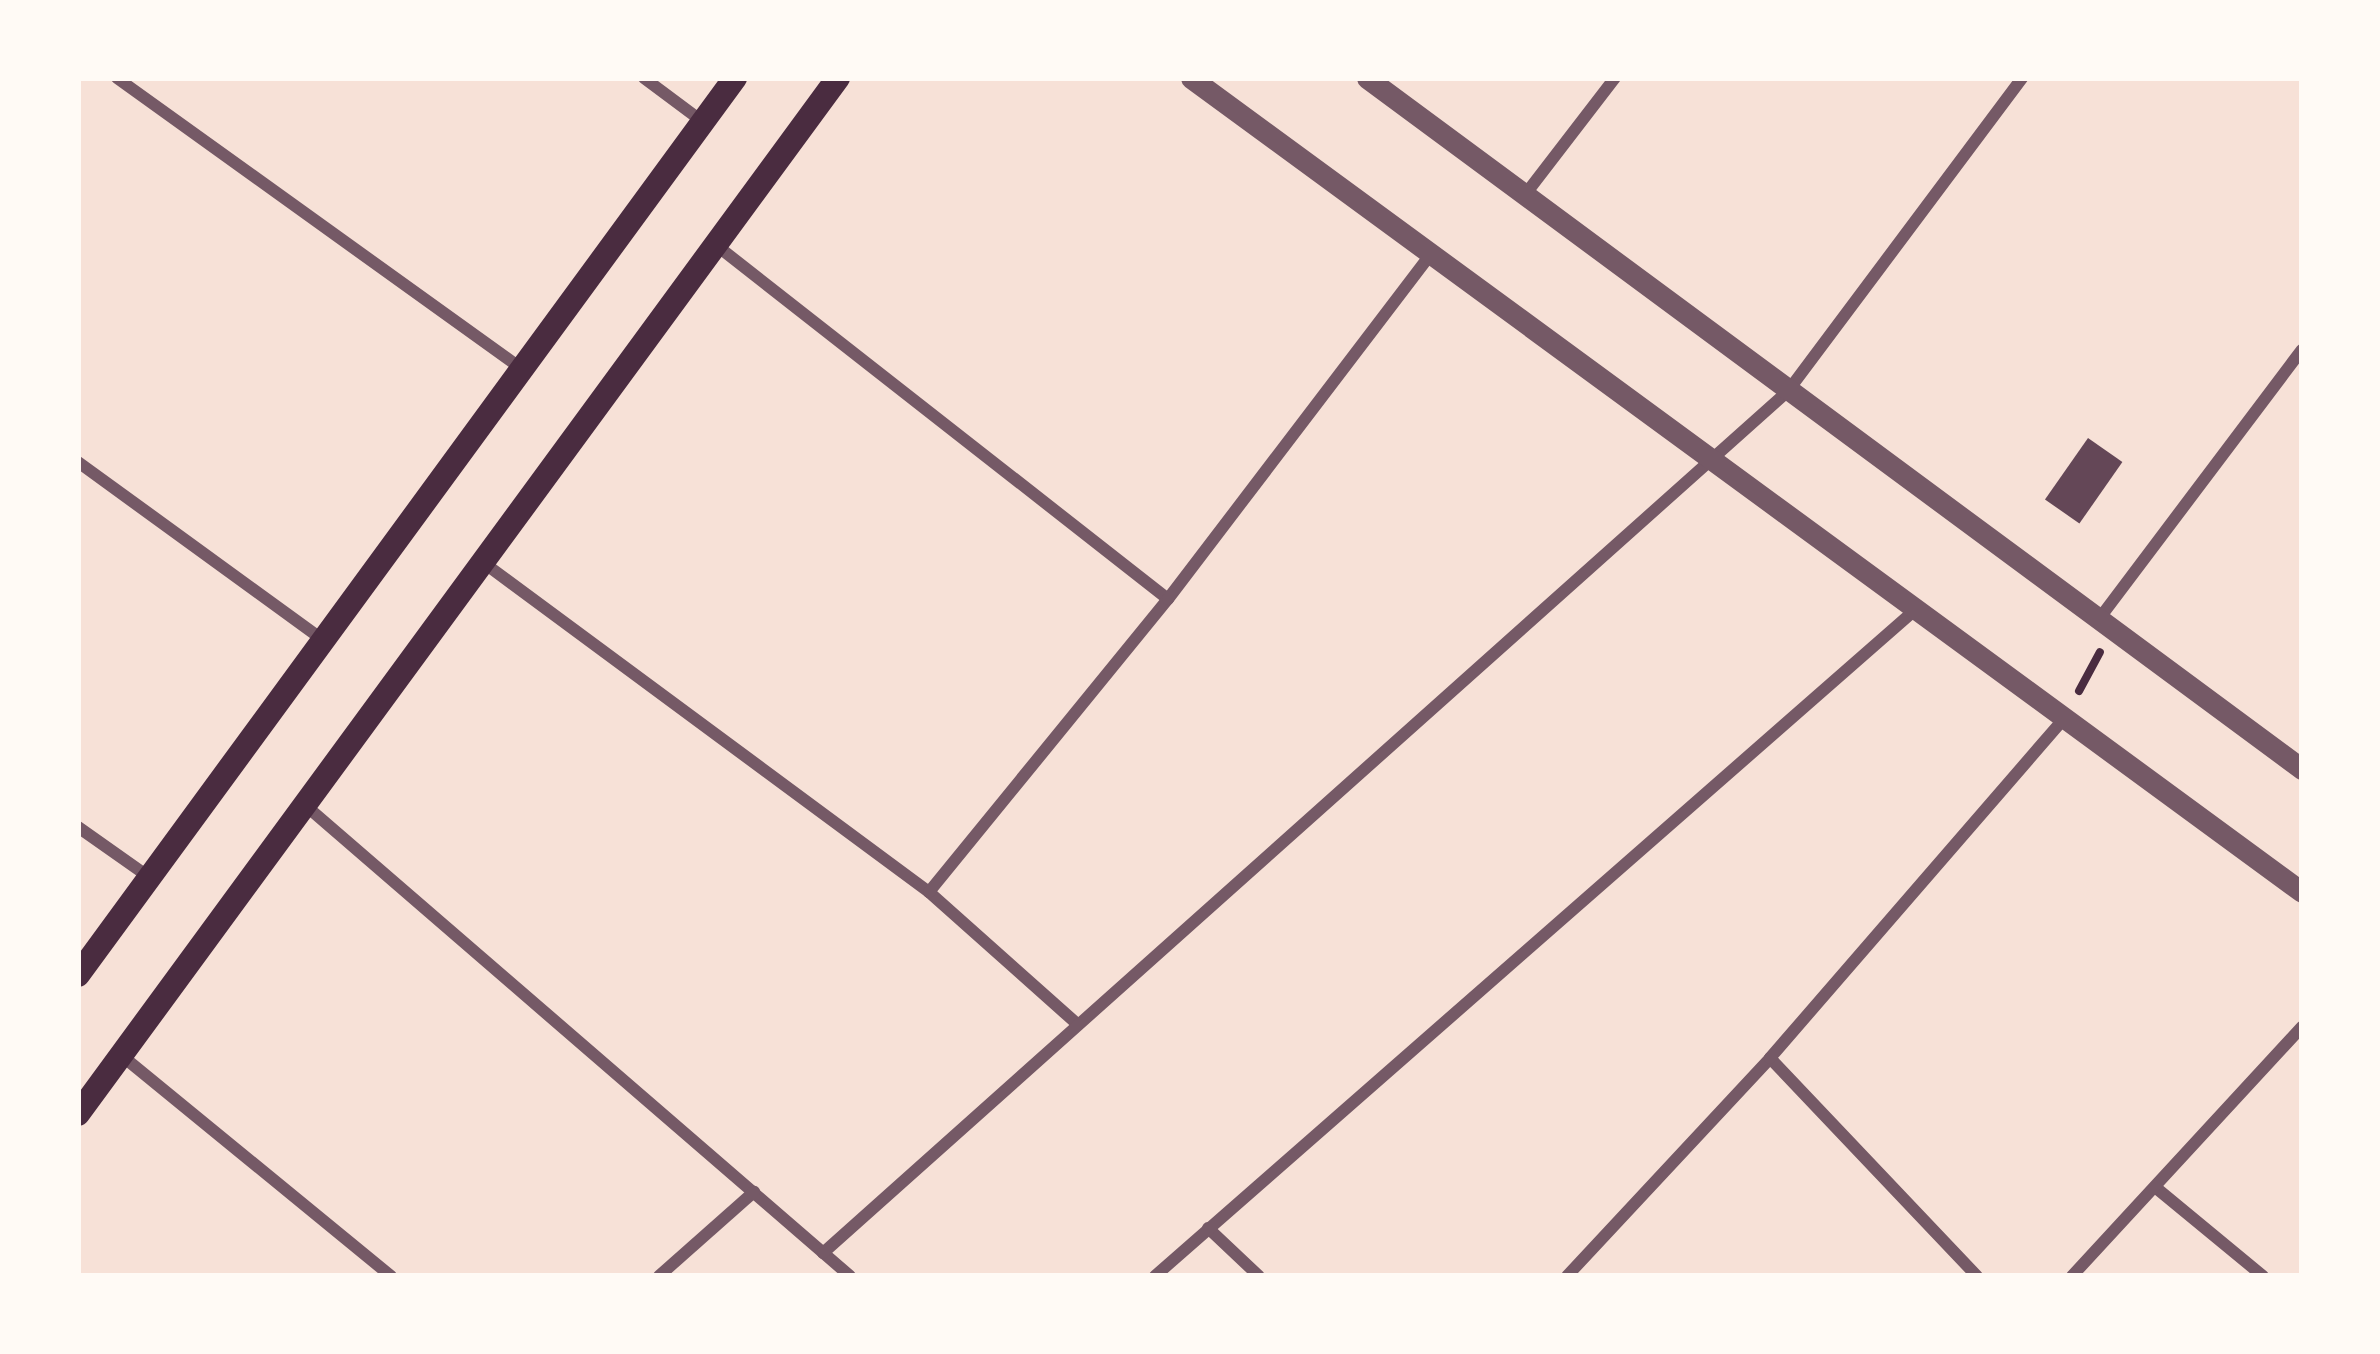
<!DOCTYPE html>
<style>
body{margin:0}
#map{position:relative;width:2380px;height:1354px;overflow:hidden;background:#f7e1d7;font-family:"Space Grotesk",sans-serif}
div>[style]{position:absolute}
.building>*{inset:0;background:#644757;transform-origin:0 0}
.path>*{height:8px;margin:-4px;padding:0 4px;transform-origin:4px;border-radius:4px;background:#4a2c40}
.minor>*{height:12px;margin:-6px;padding:0 6px;transform-origin:6px;border-radius:6px;background:#755966}
.tertiary>*{height:21px;margin:-10.5px;padding:0 10.5px;transform-origin:10.5px;border-radius:10.5px;background:#755966}
.secondary>*{height:24px;margin:-12px;padding:0 12px;transform-origin:12px;border-radius:12px;background:#4a2c40}
span{translate:-50% -50%;white-space:nowrap;text-align:center;line-height:1.15;-webkit-text-stroke:9px #fffaf5;paint-order:stroke}
.frame{position:absolute;inset:0;border:81px solid #fffaf5;pointer-events:none}
</style>
<div id="map">
<div class="building">
<i style="left:2088px;top:438px;width:42px;height:75px;rotate:35deg"></i>
</div>
<div class="path">
<i style="left:2079px;top:691px;width:44px;rotate:-61.7deg"></i>
</div>
<div class="minor">
<i style="left:117px;top:78px;width:497px;rotate:35.7deg"></i>
<i style="left:644px;top:78px;width:74px;rotate:36.7deg"></i>
<i style="left:1524px;top:196px;width:149px;rotate:-52.4deg"></i>
<i style="left:716px;top:245px;width:574px;rotate:38.07deg"></i>
<i style="left:78px;top:462px;width:303px;rotate:36deg"></i>
<i style="left:484px;top:563px;width:553px;rotate:36.48deg"></i>
<i style="left:929px;top:892px;width:194px;rotate:41.7deg"></i>
<i style="left:2099px;top:619px;width:337px;rotate:-53deg"></i>
<i style="left:305px;top:805px;width:720px;rotate:40.83deg"></i>
<i style="left:78px;top:827px;width:87px;rotate:35.2deg"></i>
<i style="left:929px;top:892px;width:378px;rotate:-50.8deg"></i>
<i style="left:1168px;top:599px;width:434px;rotate:-52.7deg"></i>
<i style="left:121px;top:1055px;width:349px;rotate:39.3deg"></i>
<i style="left:1770px;top:1058px;width:301px;rotate:46.5deg"></i>
<i style="left:2155px;top:1187px;width:140px;rotate:39.5deg"></i>
<i style="left:1208px;top:1228px;width:70px;rotate:43.3deg"></i>
<i style="left:823px;top:1253px;width:1294px;rotate:-41.77deg"></i>
<i style="left:1788px;top:391px;width:391px;rotate:-53.2deg"></i>
<i style="left:659px;top:1276px;width:127px;rotate:-41.5deg"></i>
<i style="left:1155px;top:1276px;width:1012px;rotate:-41.23deg"></i>
<i style="left:1567px;top:1276px;width:298px;rotate:-47deg"></i>
<i style="left:1770px;top:1058px;width:449px;rotate:-49.1deg"></i>
<i style="left:2072px;top:1276px;width:339px;rotate:-47.3deg"></i>
</div>
<div class="tertiary">
<i style="left:1191px;top:78px;width:1377px;rotate:36.23deg"></i>
<i style="left:1367px;top:78px;width:1163px;rotate:36.47deg"></i>
</div>
<div class="secondary">
<i style="left:78px;top:975px;width:1112px;rotate:-53.78deg"></i>
<i style="left:78px;top:1114px;width:1285px;rotate:-53.74deg"></i>
</div>
<div class="frame"></div>
</div>
